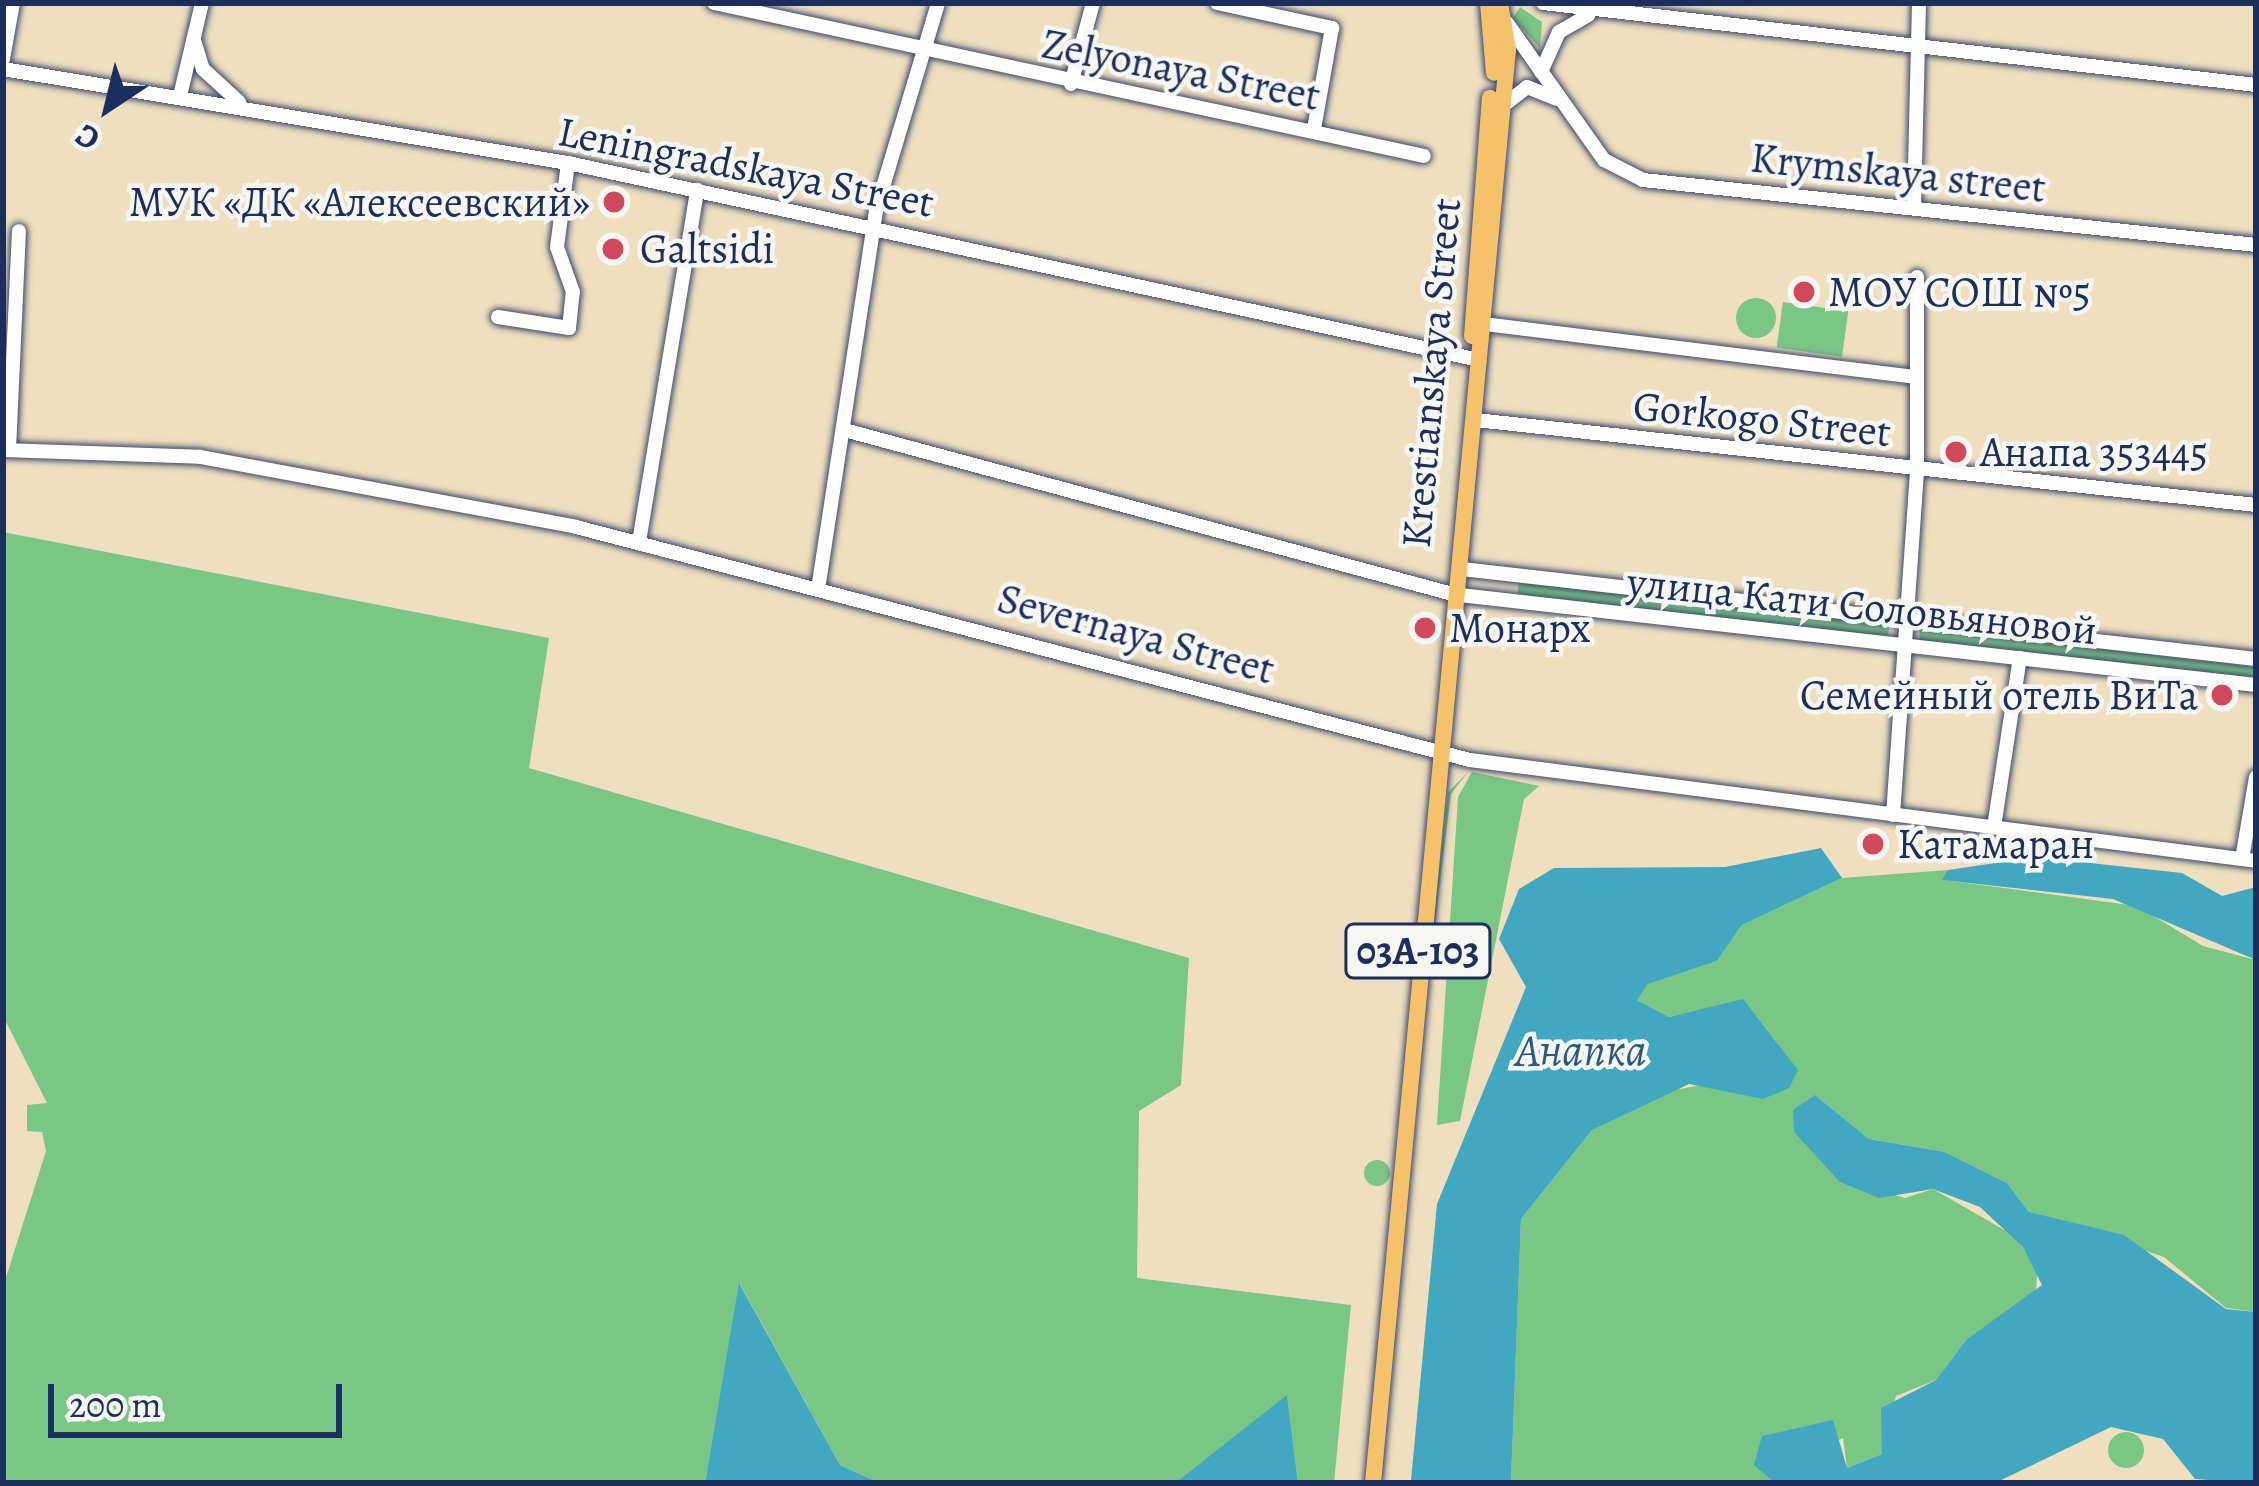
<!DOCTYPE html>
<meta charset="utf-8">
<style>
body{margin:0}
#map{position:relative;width:2259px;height:1486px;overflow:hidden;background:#efdfbf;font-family:Alegreya,serif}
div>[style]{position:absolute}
.green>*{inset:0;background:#7ac685;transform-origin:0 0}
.round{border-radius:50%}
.water>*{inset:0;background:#42a8c2}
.roads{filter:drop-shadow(0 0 3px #3b496d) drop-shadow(0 0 3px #3b496d)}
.minor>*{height:14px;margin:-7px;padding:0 7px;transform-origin:7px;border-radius:7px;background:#fff}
.major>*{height:16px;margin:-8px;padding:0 8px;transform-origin:8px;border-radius:8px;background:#f5c16b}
.dots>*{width:33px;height:33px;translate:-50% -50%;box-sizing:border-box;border:6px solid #f6f6f2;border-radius:50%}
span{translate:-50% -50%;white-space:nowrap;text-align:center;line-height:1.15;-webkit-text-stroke:9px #f6f6f2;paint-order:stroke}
.shield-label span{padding:3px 9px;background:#f6f6f2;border:3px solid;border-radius:9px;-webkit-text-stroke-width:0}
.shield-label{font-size:39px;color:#1b2f5e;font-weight:700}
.street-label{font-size:42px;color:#1b2f5e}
.poi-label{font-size:42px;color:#1b2f5e}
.right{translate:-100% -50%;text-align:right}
.left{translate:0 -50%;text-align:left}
.water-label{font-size:45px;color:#295981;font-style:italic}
.frame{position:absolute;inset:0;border:6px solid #1b2f5e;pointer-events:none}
.north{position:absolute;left:48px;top:48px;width:120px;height:120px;-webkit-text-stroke:9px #f6f6f2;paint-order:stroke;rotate:215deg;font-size:33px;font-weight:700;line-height:48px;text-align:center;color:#1b2f5e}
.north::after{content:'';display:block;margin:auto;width:42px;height:54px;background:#1b2f5e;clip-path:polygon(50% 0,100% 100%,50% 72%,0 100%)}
.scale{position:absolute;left:48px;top:1384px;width:294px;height:54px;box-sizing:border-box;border:6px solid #1b2f5e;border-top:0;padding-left:15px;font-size:36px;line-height:42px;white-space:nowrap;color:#1b2f5e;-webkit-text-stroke:9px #f6f6f2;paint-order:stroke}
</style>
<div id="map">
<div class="green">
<i style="clip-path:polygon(1520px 7px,1542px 22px,1540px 48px,1513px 18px)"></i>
<i class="round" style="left:1736px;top:298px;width:40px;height:40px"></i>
<i style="left:1783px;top:302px;width:66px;height:46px;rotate:8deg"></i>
<i style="clip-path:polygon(3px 532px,549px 638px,529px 768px,1189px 958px,1181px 1085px,1139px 1111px,1137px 1278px,1351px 1305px,1334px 1483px,1298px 1483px,1287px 1396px,1175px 1483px,879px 1483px,840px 1465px,740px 1284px,705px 1483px,3px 1483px,3px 1287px,46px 1151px,42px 1132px,27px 1131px,27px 1105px,47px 1103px,3px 1016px)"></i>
<i style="left:1519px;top:580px;width:373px;height:18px;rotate:6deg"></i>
<i style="clip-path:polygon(1920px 628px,2256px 667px,2256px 680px,1919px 643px)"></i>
<i style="clip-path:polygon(1468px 772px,1451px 794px,1419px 1054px,1448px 792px)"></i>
<i style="clip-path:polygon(1472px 772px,1539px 786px,1524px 799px,1460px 1121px,1437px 1125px,1458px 797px)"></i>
<i style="clip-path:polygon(1948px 870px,1944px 880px,2137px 906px,2203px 946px,2256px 960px,2256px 1312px,2226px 1308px,2164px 1257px,2029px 1212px,2007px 1183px,1945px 1152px,1869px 1139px,1815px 1095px,1868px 1187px,1905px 1198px,1933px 1189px,2013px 1235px,2038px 1267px,2035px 1299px,1966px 1340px,1936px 1380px,1896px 1396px,1882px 1454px,1847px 1468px,1843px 1438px,1773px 1474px,1775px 1483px,1511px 1483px,1521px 1219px,1592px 1130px,1658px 1093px,1718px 1082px,1764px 1099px,1778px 1044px,1743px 1000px,1669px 1017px,1637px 1000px,1647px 984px,1717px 961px,1742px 925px,1842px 878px)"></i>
<i class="round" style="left:1364px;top:1160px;width:26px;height:26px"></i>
<i class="round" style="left:2108px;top:1432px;width:36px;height:36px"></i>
</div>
<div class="water">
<i style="clip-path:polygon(1821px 848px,1842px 878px,1742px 925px,1717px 961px,1648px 984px,1637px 1000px,1669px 1017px,1743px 999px,1798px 1070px,1789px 1088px,1763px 1099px,1689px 1084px,1592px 1130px,1521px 1219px,1511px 1483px,1411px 1480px,1437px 1204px,1526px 987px,1499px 939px,1519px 889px,1554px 868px,1725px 867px)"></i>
<i style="clip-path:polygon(2035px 857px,2182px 873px,2222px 896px,2256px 887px,2256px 960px,2113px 899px,1942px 880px,1948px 870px)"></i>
<i style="clip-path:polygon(1815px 1095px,1869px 1139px,1945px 1152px,2007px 1183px,2029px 1212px,2124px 1235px,2226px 1309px,2256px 1312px,2256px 1483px,2195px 1479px,2163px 1439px,2111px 1427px,1995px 1483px,1775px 1483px,1754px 1465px,1762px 1436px,1833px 1420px,1847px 1468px,1882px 1454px,1881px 1408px,1936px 1380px,1966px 1340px,2042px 1285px,2023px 1247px,1980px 1207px,1933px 1189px,1879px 1198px,1840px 1182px,1794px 1132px,1793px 1110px)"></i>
<i style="clip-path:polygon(739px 1283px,840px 1465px,879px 1483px,705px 1483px)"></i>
<i style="clip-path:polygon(1287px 1395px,1298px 1483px,1175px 1483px)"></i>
</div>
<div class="roads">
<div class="minor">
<i style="left:714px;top:3px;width:726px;rotate:12.16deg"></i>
<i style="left:1217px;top:3px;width:118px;rotate:12.3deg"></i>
<i style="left:1332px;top:28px;width:103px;rotate:100.1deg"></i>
<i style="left:1543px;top:3px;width:718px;rotate:6.56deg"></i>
<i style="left:1507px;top:23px;width:168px;rotate:54.7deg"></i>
<i style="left:1604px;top:160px;width:44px;rotate:27.1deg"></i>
<i style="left:1643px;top:180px;width:616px;rotate:6.05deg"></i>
<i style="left:194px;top:40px;width:30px;rotate:73deg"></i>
<i style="left:203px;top:69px;width:49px;rotate:42.5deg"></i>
<i style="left:3px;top:59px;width:57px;rotate:-79.9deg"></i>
<i style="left:3px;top:69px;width:573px;rotate:9.45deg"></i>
<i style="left:568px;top:163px;width:923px;rotate:12.2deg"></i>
<i style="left:1541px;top:72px;width:44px;rotate:-65.8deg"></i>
<i style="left:1559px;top:32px;width:34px;rotate:-30deg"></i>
<i style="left:1071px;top:84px;width:84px;rotate:-74.8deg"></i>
<i style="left:180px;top:96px;width:96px;rotate:-76.7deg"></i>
<i style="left:1504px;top:105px;width:29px;rotate:-38deg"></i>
<i style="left:1527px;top:87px;width:31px;rotate:22deg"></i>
<i style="left:1914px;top:207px;width:204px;rotate:-88.6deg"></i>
<i style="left:498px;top:317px;width:72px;rotate:8.8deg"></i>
<i style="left:569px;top:328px;width:36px;rotate:-84deg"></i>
<i style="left:573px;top:292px;width:48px;rotate:-109.6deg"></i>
<i style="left:557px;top:247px;width:85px;rotate:-82.5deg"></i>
<i style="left:1484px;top:324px;width:435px;rotate:7deg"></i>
<i style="left:1476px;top:420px;width:785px;rotate:6.22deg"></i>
<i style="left:848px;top:431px;width:622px;rotate:15.09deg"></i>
<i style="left:3px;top:450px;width:197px;rotate:2deg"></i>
<i style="left:200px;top:457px;width:382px;rotate:10.5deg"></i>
<i style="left:576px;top:527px;width:924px;rotate:14.61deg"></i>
<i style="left:1470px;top:760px;width:792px;rotate:7.32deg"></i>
<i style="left:9px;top:450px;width:219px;rotate:-87.4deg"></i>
<i style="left:639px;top:542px;width:357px;rotate:-80.6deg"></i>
<i style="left:1462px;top:569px;width:799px;rotate:6.47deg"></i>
<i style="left:819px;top:583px;width:377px;rotate:-81.3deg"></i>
<i style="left:876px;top:210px;width:216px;rotate:-73.3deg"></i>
<i style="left:1460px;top:595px;width:801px;rotate:6.45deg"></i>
<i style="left:1893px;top:815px;width:347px;rotate:-86deg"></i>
<i style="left:1917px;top:469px;width:192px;rotate:-90deg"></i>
<i style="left:1994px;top:827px;width:171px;rotate:-81.3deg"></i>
<i style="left:2242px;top:859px;width:83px;rotate:-80.3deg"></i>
</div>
<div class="major">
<i style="left:1488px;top:3px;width:70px;rotate:85.1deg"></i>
<i style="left:1472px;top:336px;width:239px;rotate:-85.7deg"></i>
<i style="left:1373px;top:1483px;width:1439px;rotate:-84.62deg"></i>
<i style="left:1508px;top:50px;width:48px;rotate:-99.7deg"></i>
</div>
</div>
<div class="dots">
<i style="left:614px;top:202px;background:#d1495b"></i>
<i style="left:613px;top:249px;background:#d1495b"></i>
<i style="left:1804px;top:292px;background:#d1495b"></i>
<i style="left:1956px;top:452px;background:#d1495b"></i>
<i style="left:1425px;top:628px;background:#d1495b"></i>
<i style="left:2222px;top:695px;background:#d1495b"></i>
<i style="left:1873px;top:844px;background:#d1495b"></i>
</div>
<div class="shield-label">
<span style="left:1418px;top:951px">03А-103</span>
</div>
<div class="street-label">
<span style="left:1181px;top:70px;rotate:11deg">Zelyonaya Street</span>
<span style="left:746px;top:167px;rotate:11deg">Leningradskaya Street</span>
<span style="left:1898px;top:173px;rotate:6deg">Krymskaya street</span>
<span style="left:1431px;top:373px;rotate:-85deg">Krestianskaya Street</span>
<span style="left:1762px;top:419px;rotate:6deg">Gorkogo Street</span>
<span style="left:1862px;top:606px;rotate:6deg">улица Кати Соловьяновой</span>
<span style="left:1136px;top:634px;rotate:15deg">Severnaya Street</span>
</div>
<div class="poi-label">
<span class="right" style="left:590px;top:202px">МУК «ДК «Алексеевский»</span>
<span class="left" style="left:640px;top:249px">Galtsidi</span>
<span class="left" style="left:1828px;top:292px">МОУ СОШ №5</span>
<span class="left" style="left:1980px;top:452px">Анапа 353445</span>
<span class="left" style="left:1449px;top:628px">Монарх</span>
<span class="right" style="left:2198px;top:695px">Семейный отель ВиТа</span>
<span class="left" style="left:1897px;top:844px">Катамаран</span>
</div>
<div class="water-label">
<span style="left:1581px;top:1051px">Анапка</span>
</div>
<div class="frame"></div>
<div class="north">С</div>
<div class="scale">200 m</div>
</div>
